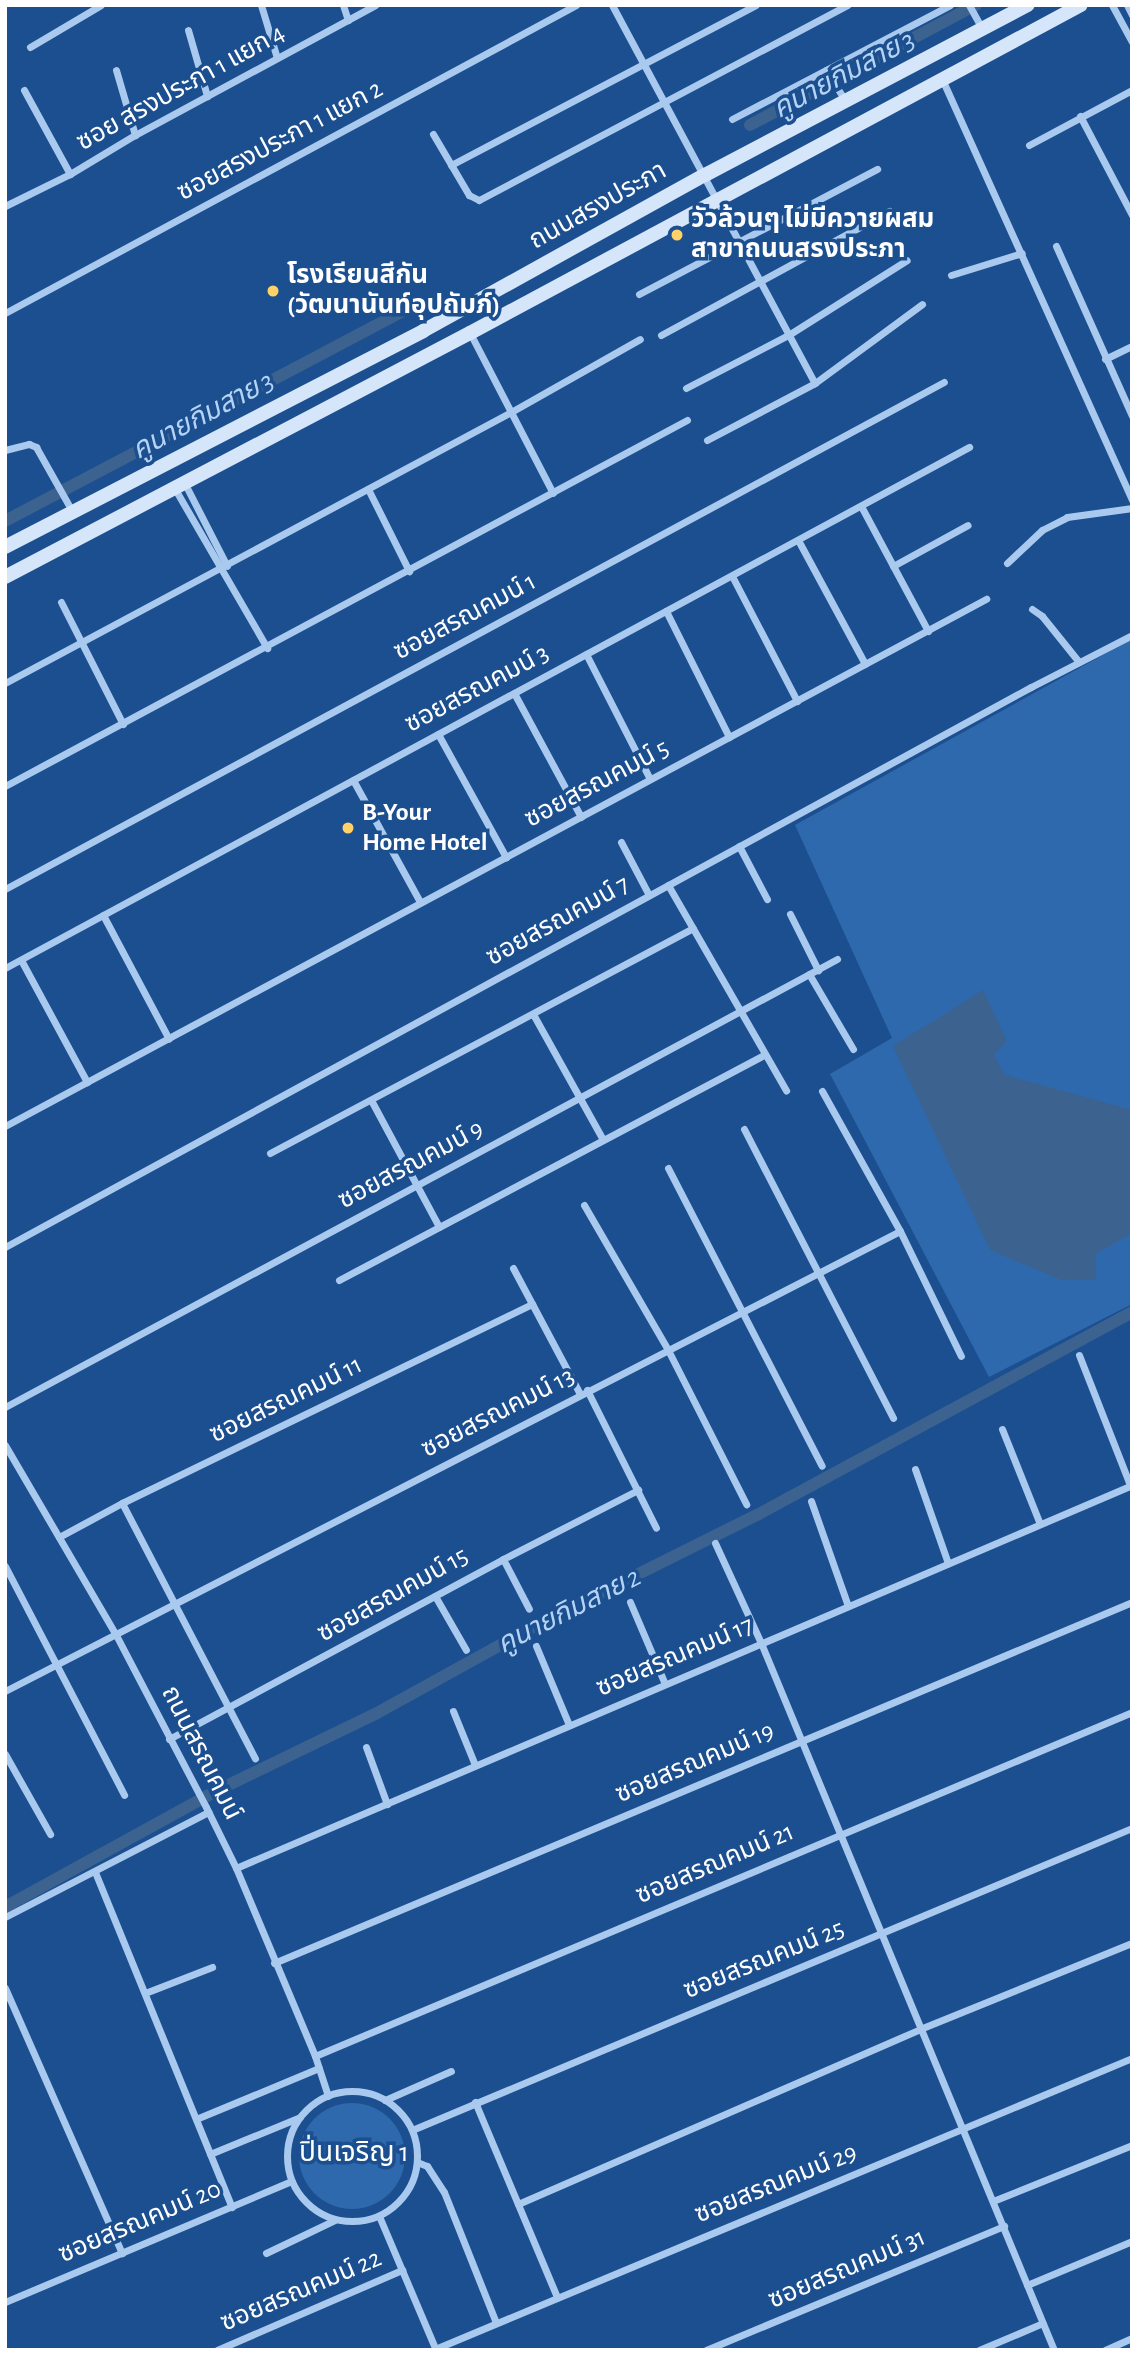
<!DOCTYPE html>
<meta charset="utf-8">
<style>
body{margin:0}
#map{position:relative;width:1137px;height:2355px;overflow:hidden;background:#1b4f8f;font-family:"Alegreya Sans","Noto Sans Thai",sans-serif}
div>[style]{position:absolute}
.green>*{inset:0;background:#2e69ad}
.round{border-radius:50%}
.water>*{inset:0;background:#3c6290}
.canal>*{height:12px;margin:-6px;padding:0 6px;transform-origin:6px;border-radius:6px;background:#3c6290}
.minor>*{height:7px;margin:-3.5px;padding:0 3.5px;transform-origin:3.5px;border-radius:3.5px;background:#a9c9ee}
.minor>.ring{margin:-3.5px;padding:0;box-sizing:content-box;background:none;border:7px solid #a9c9ee;border-radius:50%}
.secondary>*{height:14px;margin:-7px;padding:0 7px;transform-origin:7px;border-radius:7px;background:#d6e6fa}
.dots>*{width:19px;height:19px;translate:-50% -50%;box-sizing:border-box;border:4px solid #1b4f8f;border-radius:50%}
span{translate:-50% -50%;white-space:nowrap;text-align:center;line-height:1.15;-webkit-text-stroke:7px #1b4f8f;paint-order:stroke}
.street-label{font-size:26px;color:#fff}
.poi-label{font-size:26px;color:#fff;font-weight:700}
.left{translate:0 -50%;text-align:left}
.water-label{font-size:28px;color:#b5d3f5;font-style:italic}
.neighbourhood-label{font-size:28px;color:#fff}
.frame{position:absolute;inset:0;border:7px solid #fff;pointer-events:none}
</style>
<div id="map">
<div class="green">
<i style="clip-path:polygon(1132px 639px,1132px 1304px,989px 1377px,830px 1074px,892px 1038px,795px 825px)"></i>
<i class="round" style="left:299px;top:2103px;width:106px;height:106px"></i>
</div>
<div class="water">
<i style="clip-path:polygon(983px 990px,1007px 1041px,994px 1055px,1005px 1075px,1132px 1110px,1132px 1233px,1096px 1254px,1096px 1280px,1061px 1280px,990px 1250px,893px 1046px)"></i>
</div>
<div class="canal">
<i style="left:750px;top:125px;width:256px;rotate:-28deg"></i>
<i style="left:5px;top:521px;width:448px;rotate:-27.8deg"></i>
<i style="left:5px;top:1907px;width:245px;rotate:-28.8deg"></i>
<i style="left:220px;top:1789px;width:174px;rotate:-25.8deg"></i>
<i style="left:377px;top:1713px;width:186px;rotate:-28.9deg"></i>
<i style="left:540px;top:1623px;width:242px;rotate:-26.5deg"></i>
<i style="left:757px;top:1515px;width:426px;rotate:-28.4deg"></i>
</div>
<div class="minor">
<i style="left:261px;top:5px;width:55px;rotate:73.2deg"></i>
<i style="left:343px;top:5px;width:16px;rotate:72deg"></i>
<i style="left:612px;top:5px;width:429px;rotate:61.8deg"></i>
<i style="left:969px;top:5px;width:26px;rotate:61deg"></i>
<i style="left:1112px;top:5px;width:42px;rotate:61.6deg"></i>
<i style="left:1127px;top:5px;width:11px;rotate:63deg"></i>
<i style="left:188px;top:30px;width:69px;rotate:73.9deg"></i>
<i style="left:30px;top:47px;width:82px;rotate:-30.6deg"></i>
<i style="left:116px;top:70px;width:68px;rotate:73.7deg"></i>
<i style="left:826px;top:70px;width:38px;rotate:58deg"></i>
<i style="left:942px;top:79px;width:462px;rotate:65.7deg"></i>
<i style="left:24px;top:90px;width:96px;rotate:61.3deg"></i>
<i style="left:1080px;top:116px;width:112px;rotate:62.3deg"></i>
<i style="left:732px;top:119px;width:246px;rotate:-27.6deg"></i>
<i style="left:433px;top:134px;width:71px;rotate:59.5deg"></i>
<i style="left:469px;top:195px;width:11px;rotate:27deg"></i>
<i style="left:479px;top:200px;width:417px;rotate:-27.9deg"></i>
<i style="left:1029px;top:145px;width:117px;rotate:-28.1deg"></i>
<i style="left:451px;top:165px;width:344px;rotate:-27.7deg"></i>
<i style="left:5px;top:206px;width:72px;rotate:-26.2deg"></i>
<i style="left:70px;top:174px;width:76px;rotate:-31deg"></i>
<i style="left:135px;top:135px;width:273px;rotate:-28.4deg"></i>
<i style="left:1056px;top:246px;width:186px;rotate:65.9deg"></i>
<i style="left:951px;top:275px;width:74px;rotate:-17.2deg"></i>
<i style="left:639px;top:294px;width:269px;rotate:-27.7deg"></i>
<i style="left:5px;top:313px;width:649px;rotate:-28.34deg"></i>
<i style="left:470px;top:333px;width:180px;rotate:62.6deg"></i>
<i style="left:661px;top:335px;width:260px;rotate:-28.5deg"></i>
<i style="left:1105px;top:359px;width:30px;rotate:-26deg"></i>
<i style="left:686px;top:388px;width:117px;rotate:-27.4deg"></i>
<i style="left:790px;top:334px;width:138px;rotate:-32.3deg"></i>
<i style="left:707px;top:440px;width:122px;rotate:-27.8deg"></i>
<i style="left:815px;top:383px;width:133px;rotate:-36.4deg"></i>
<i style="left:5px;top:450px;width:25px;rotate:-14deg"></i>
<i style="left:29px;top:444px;width:8px;rotate:23deg"></i>
<i style="left:36px;top:447px;width:73px;rotate:60.6deg"></i>
<i style="left:185px;top:484px;width:92px;rotate:62.9deg"></i>
<i style="left:175px;top:489px;width:184px;rotate:59.9deg"></i>
<i style="left:368px;top:489px;width:92px;rotate:63.4deg"></i>
<i style="left:861px;top:506px;width:142px;rotate:61.8deg"></i>
<i style="left:798px;top:540px;width:141px;rotate:61.6deg"></i>
<i style="left:1007px;top:563px;width:48px;rotate:-43.3deg"></i>
<i style="left:1042px;top:530px;width:28px;rotate:-27deg"></i>
<i style="left:1067px;top:517px;width:66px;rotate:-7.9deg"></i>
<i style="left:893px;top:566px;width:85px;rotate:-28.7deg"></i>
<i style="left:732px;top:576px;width:141px;rotate:62.5deg"></i>
<i style="left:61px;top:602px;width:137px;rotate:63.1deg"></i>
<i style="left:1032px;top:609px;width:12px;rotate:35deg"></i>
<i style="left:1042px;top:616px;width:59px;rotate:51.2deg"></i>
<i style="left:666px;top:611px;width:141px;rotate:63.4deg"></i>
<i style="left:586px;top:654px;width:140px;rotate:62.9deg"></i>
<i style="left:5px;top:683px;width:574px;rotate:-28.17deg"></i>
<i style="left:511px;top:412px;width:148px;rotate:-29.5deg"></i>
<i style="left:514px;top:693px;width:141px;rotate:61.6deg"></i>
<i style="left:438px;top:734px;width:141px;rotate:61.1deg"></i>
<i style="left:353px;top:780px;width:139px;rotate:61.2deg"></i>
<i style="left:5px;top:786px;width:774px;rotate:-28.22deg"></i>
<i style="left:621px;top:842px;width:60px;rotate:62.2deg"></i>
<i style="left:739px;top:846px;width:60px;rotate:62.2deg"></i>
<i style="left:668px;top:885px;width:237px;rotate:60.1deg"></i>
<i style="left:5px;top:889px;width:1067px;rotate:-28.37deg"></i>
<i style="left:790px;top:914px;width:63px;rotate:63.4deg"></i>
<i style="left:103px;top:915px;width:140px;rotate:62deg"></i>
<i style="left:21px;top:960px;width:139px;rotate:61.6deg"></i>
<i style="left:5px;top:968px;width:1096px;rotate:-28.39deg"></i>
<i style="left:809px;top:974px;width:87px;rotate:59.6deg"></i>
<i style="left:533px;top:1014px;width:144px;rotate:60.9deg"></i>
<i style="left:822px;top:1091px;width:160px;rotate:60.9deg"></i>
<i style="left:900px;top:1231px;width:139px;rotate:64deg"></i>
<i style="left:371px;top:1100px;width:144px;rotate:61.8deg"></i>
<i style="left:5px;top:1126px;width:1114px;rotate:-28.25deg"></i>
<i style="left:744px;top:1129px;width:325px;rotate:62.7deg"></i>
<i style="left:270px;top:1153px;width:479px;rotate:-28deg"></i>
<i style="left:668px;top:1168px;width:335px;rotate:62.7deg"></i>
<i style="left:584px;top:1205px;width:168px;rotate:59.9deg"></i>
<i style="left:668px;top:1350px;width:173px;rotate:63.1deg"></i>
<i style="left:5px;top:1247px;width:1169px;rotate:-28.63deg"></i>
<i style="left:1031px;top:687px;width:114px;rotate:-27.2deg"></i>
<i style="left:513px;top:1268px;width:143px;rotate:62deg"></i>
<i style="left:339px;top:1280px;width:482px;rotate:-27.9deg"></i>
<i style="left:1079px;top:1355px;width:140px;rotate:68.6deg"></i>
<i style="left:587px;top:1390px;width:154px;rotate:63.4deg"></i>
<i style="left:5px;top:1407px;width:945px;rotate:-28.3deg"></i>
<i style="left:1002px;top:1429px;width:102px;rotate:68.2deg"></i>
<i style="left:5px;top:1445px;width:220px;rotate:59.7deg"></i>
<i style="left:116px;top:1635px;width:194px;rotate:62.4deg"></i>
<i style="left:206px;top:1807px;width:68px;rotate:63.8deg"></i>
<i style="left:236px;top:1868px;width:204px;rotate:67.2deg"></i>
<i style="left:315px;top:2056px;width:42px;rotate:72deg"></i>
<i style="left:915px;top:1469px;width:100px;rotate:70.7deg"></i>
<i style="left:811px;top:1501px;width:111px;rotate:70.6deg"></i>
<i style="left:122px;top:1503px;width:288px;rotate:62.5deg"></i>
<i style="left:59px;top:1537px;width:72px;rotate:-28.4deg"></i>
<i style="left:122px;top:1503px;width:456px;rotate:-25.9deg"></i>
<i style="left:715px;top:1543px;width:110px;rotate:65.3deg"></i>
<i style="left:761px;top:1643px;width:765px;rotate:67.49deg"></i>
<i style="left:503px;top:1559px;width:56px;rotate:62.5deg"></i>
<i style="left:5px;top:1566px;width:258px;rotate:62.5deg"></i>
<i style="left:435px;top:1596px;width:62px;rotate:60.1deg"></i>
<i style="left:630px;top:1602px;width:89px;rotate:66.9deg"></i>
<i style="left:536px;top:1646px;width:86px;rotate:67.3deg"></i>
<i style="left:5px;top:1691px;width:1006px;rotate:-27.2deg"></i>
<i style="left:453px;top:1711px;width:58px;rotate:67.8deg"></i>
<i style="left:169px;top:1739px;width:379px;rotate:-28.3deg"></i>
<i style="left:503px;top:1559px;width:152px;rotate:-27.1deg"></i>
<i style="left:366px;top:1747px;width:61px;rotate:69.8deg"></i>
<i style="left:5px;top:1754px;width:92px;rotate:60.6deg"></i>
<i style="left:236px;top:1868px;width:974px;rotate:-23.14deg"></i>
<i style="left:95px;top:1872px;width:362px;rotate:67.8deg"></i>
<i style="left:5px;top:1917px;width:229px;rotate:-27.3deg"></i>
<i style="left:274px;top:1963px;width:931px;rotate:-22.82deg"></i>
<i style="left:5px;top:1988px;width:290px;rotate:66.2deg"></i>
<i style="left:145px;top:1993px;width:72px;rotate:-21.2deg"></i>
<i style="left:315px;top:2056px;width:886px;rotate:-22.83deg"></i>
<i class="ring" style="left:287px;top:2091px;width:123px;height:123px"></i>
<i style="left:385px;top:2100px;width:72px;rotate:-23.7deg"></i>
<i style="left:475px;top:2102px;width:212px;rotate:67.2deg"></i>
<i style="left:196px;top:2119px;width:133px;rotate:-22.5deg"></i>
<i style="left:412px;top:2130px;width:781px;rotate:-22.76deg"></i>
<i style="left:210px;top:2154px;width:97px;rotate:-22.3deg"></i>
<i style="left:417px;top:2162px;width:11px;rotate:22deg"></i>
<i style="left:427px;top:2166px;width:31px;rotate:57deg"></i>
<i style="left:444px;top:2192px;width:141px;rotate:68.3deg"></i>
<i style="left:993px;top:2201px;width:150px;rotate:-21.9deg"></i>
<i style="left:518px;top:2204px;width:438px;rotate:-23.5deg"></i>
<i style="left:920px;top:2029px;width:229px;rotate:-22.1deg"></i>
<i style="left:379px;top:2216px;width:146px;rotate:67deg"></i>
<i style="left:266px;top:2253px;width:76px;rotate:-25.6deg"></i>
<i style="left:1027px;top:2285px;width:114px;rotate:-22.7deg"></i>
<i style="left:5px;top:2302px;width:311px;rotate:-22.9deg"></i>
<i style="left:435px;top:2349px;width:755px;rotate:-22.66deg"></i>
<i style="left:217px;top:2350px;width:202px;rotate:-23.4deg"></i>
<i style="left:706px;top:2350px;width:323px;rotate:-22.6deg"></i>
<i style="left:979px;top:2350px;width:69px;rotate:-22.9deg"></i>
<i style="left:1105px;top:2350px;width:30px;rotate:-24deg"></i>
</div>
<div class="secondary">
<i style="left:5px;top:547px;width:471px;rotate:-27.3deg"></i>
<i style="left:423px;top:331px;width:322px;rotate:-29deg"></i>
<i style="left:705px;top:175px;width:365px;rotate:-27.8deg"></i>
<i style="left:5px;top:577px;width:525px;rotate:-27.69deg"></i>
<i style="left:470px;top:333px;width:693px;rotate:-28.23deg"></i>
</div>
<div class="dots">
<i style="left:677px;top:235px;background:#ffd166"></i>
<i style="left:273px;top:291px;background:#ffd166"></i>
<i style="left:348px;top:828px;background:#ffd166"></i>
</div>
<div class="street-label">
<span style="left:181px;top:88px;rotate:-29deg">ซอย สรงประภา 1 แยก 4</span>
<span style="left:280px;top:141px;rotate:-28deg">ซอยสรงประภา 1 แยก 2</span>
<span style="left:598px;top:206px;rotate:-29deg">ถนนสรงประภา</span>
<span style="left:465px;top:617px;rotate:-28deg">ซอยสรณคมน์ 1</span>
<span style="left:477px;top:689px;rotate:-28deg">ซอยสรณคมน์ 3</span>
<span style="left:597px;top:784px;rotate:-28deg">ซอยสรณคมน์ 5</span>
<span style="left:558px;top:921px;rotate:-29deg">ซอยสรณคมน์ 7</span>
<span style="left:411px;top:1165px;rotate:-28deg">ซอยสรณคมน์ 9</span>
<span style="left:286px;top:1400px;rotate:-26deg">ซอยสรณคมน์ 11</span>
<span style="left:498px;top:1413px;rotate:-27deg">ซอยสรณคมน์ 13</span>
<span style="left:393px;top:1595px;rotate:-29deg">ซอยสรณคมน์ 15</span>
<span style="left:675px;top:1657px;rotate:-23deg">ซอยสรณคมน์ 17</span>
<span style="left:201px;top:1753px;rotate:63deg">ถนนสรณคมน์</span>
<span style="left:695px;top:1763px;rotate:-23deg">ซอยสรณคมน์ 19</span>
<span style="left:715px;top:1864px;rotate:-23deg">ซอยสรณคมน์ 21</span>
<span style="left:764px;top:1960px;rotate:-22deg">ซอยสรณคมน์ 25</span>
<span style="left:776px;top:2184px;rotate:-22deg">ซอยสรณคมน์ 29</span>
<span style="left:140px;top:2222px;rotate:-23deg">ซอยสรณคมน์ 20</span>
<span style="left:847px;top:2269px;rotate:-23deg">ซอยสรณคมน์ 31</span>
<span style="left:301px;top:2291px;rotate:-23deg">ซอยสรณคมน์ 22</span>
</div>
<div class="poi-label">
<span class="left" style="left:691px;top:235px">วัวล้วนๆ ไม่มีควายผสม<br>สาขาถนนสรงประภา</span>
<span class="left" style="left:287px;top:291px">โรงเรียนสีกัน<br>(วัฒนานันท์อุปถัมภ์)</span>
<span class="left" style="left:362px;top:828px">B-Your<br>Home Hotel</span>
</div>
<div class="water-label">
<span style="left:844px;top:75px;rotate:-28deg">คูนายกิมสาย 3</span>
<span style="left:203px;top:416px;rotate:-28deg">คูนายกิมสาย 3</span>
<span style="left:569px;top:1611px;rotate:-27deg">คูนายกิมสาย 2</span>
</div>
<div class="neighbourhood-label">
<span style="left:354px;top:2153px">ปิ่นเจริญ 1</span>
</div>
<div class="frame"></div>
</div>
